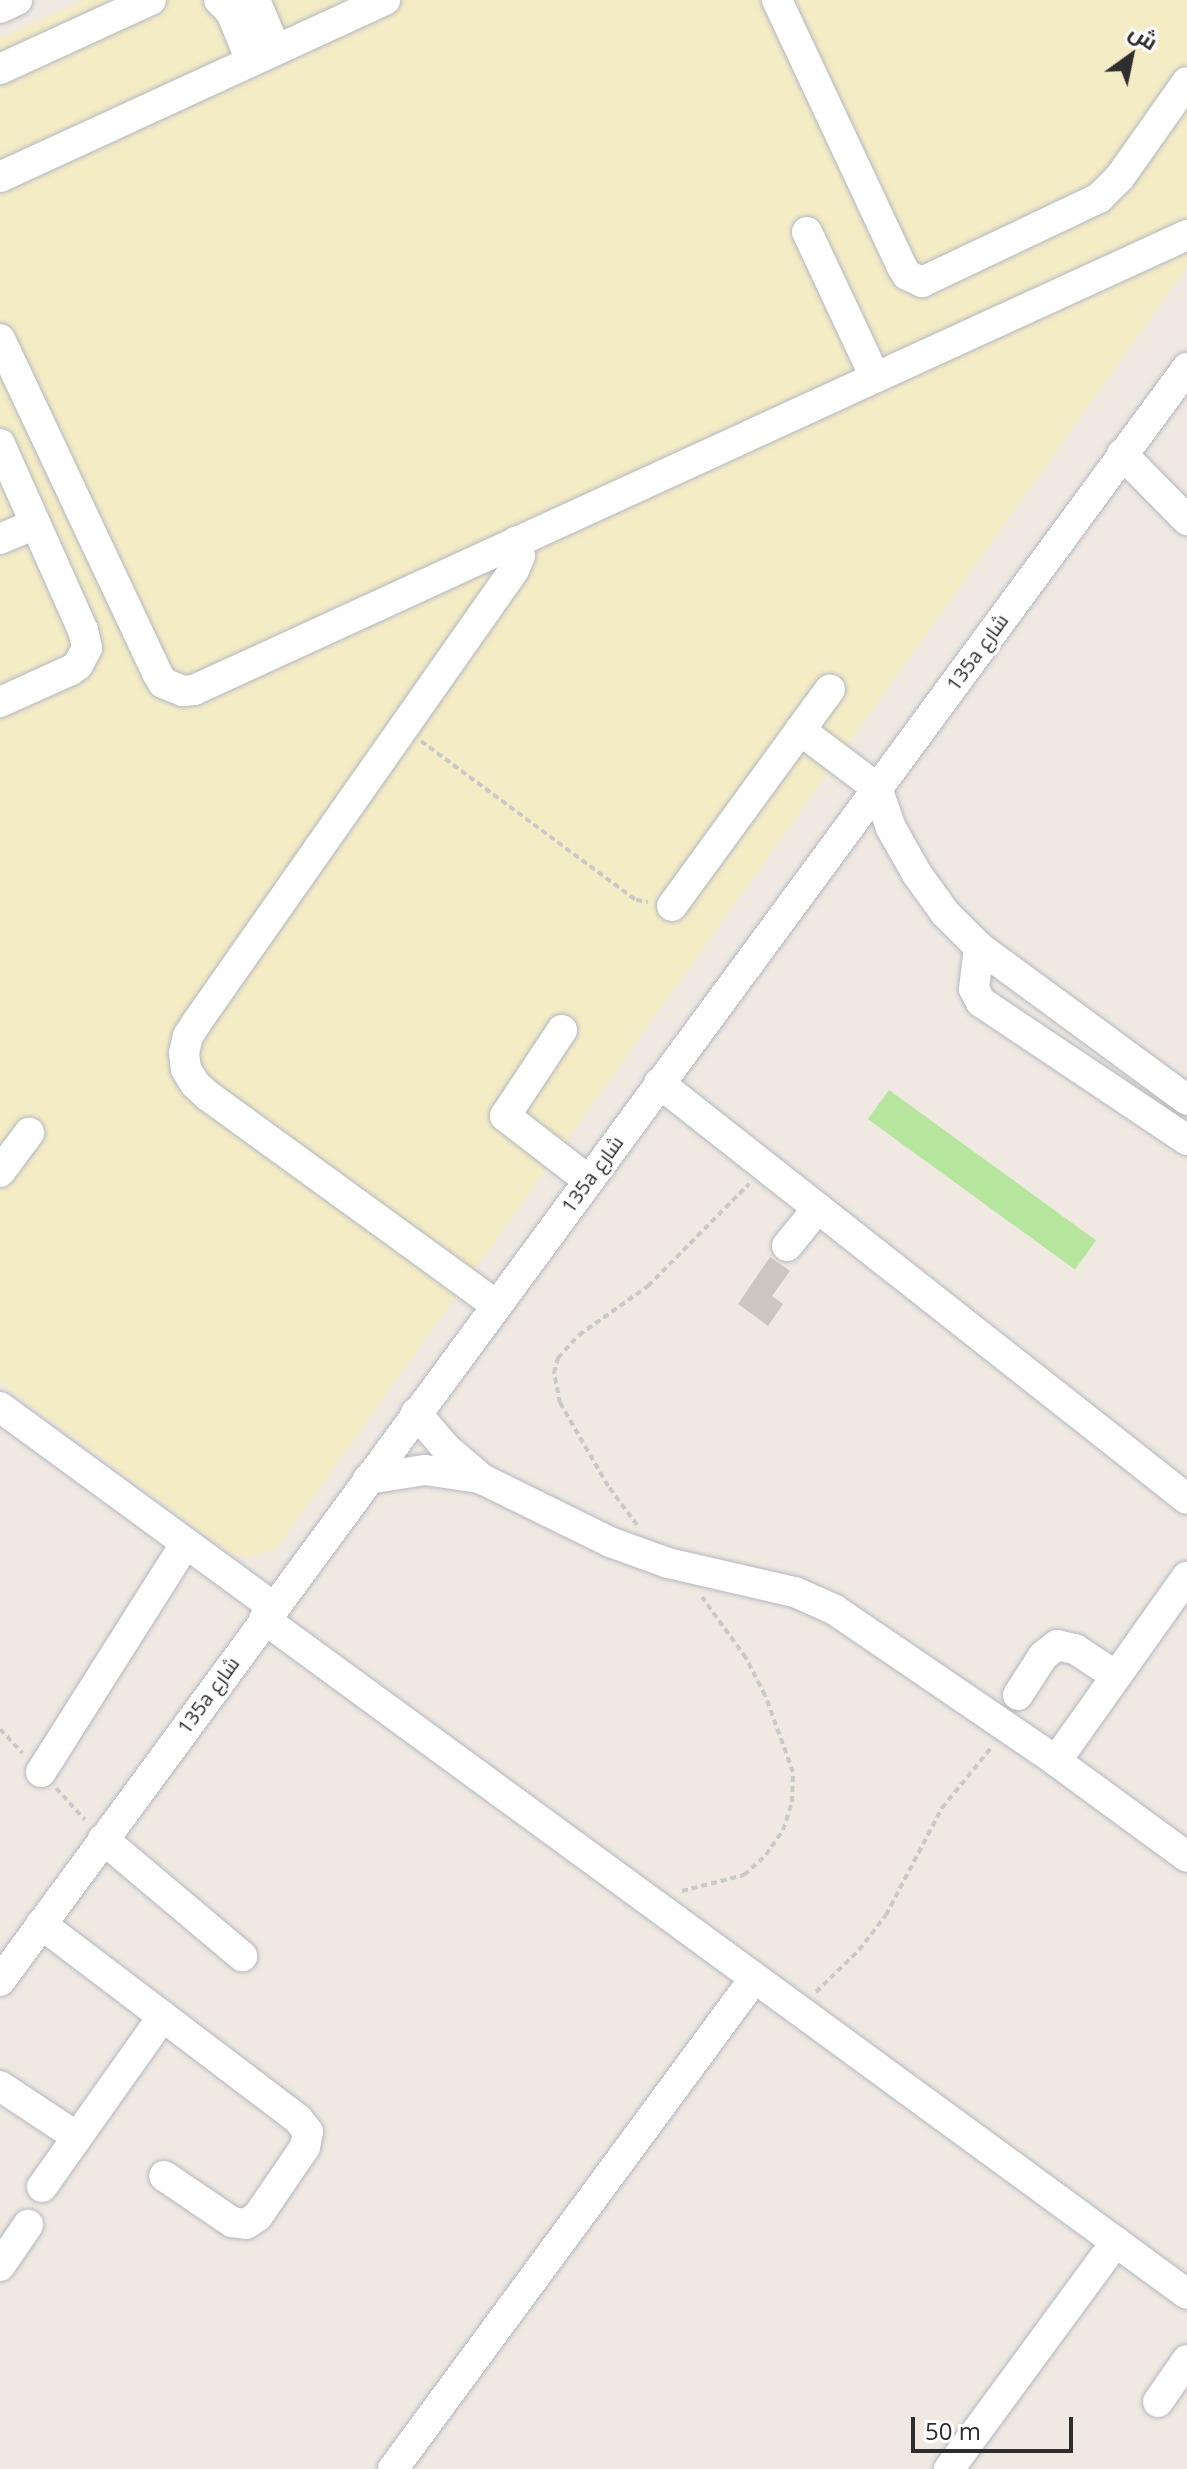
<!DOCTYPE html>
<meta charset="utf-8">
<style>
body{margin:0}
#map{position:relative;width:1187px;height:2469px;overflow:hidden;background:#efe9e1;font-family:"Open Sans",Cairo,sans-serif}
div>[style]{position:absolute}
.green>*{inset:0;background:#b6e59e;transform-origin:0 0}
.sand>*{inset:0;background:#f3ecc5}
.building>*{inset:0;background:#cbc7bf}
.path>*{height:4px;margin-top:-2px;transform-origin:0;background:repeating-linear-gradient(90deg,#c9c9c9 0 6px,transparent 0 10px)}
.roads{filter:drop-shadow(0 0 2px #b4b7c1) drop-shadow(0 0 2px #b4b7c1)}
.minor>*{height:30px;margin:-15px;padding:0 15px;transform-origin:15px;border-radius:15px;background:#fff}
span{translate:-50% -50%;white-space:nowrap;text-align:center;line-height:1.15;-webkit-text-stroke:7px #fff;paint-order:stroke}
.street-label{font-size:20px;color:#2e2e2e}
.north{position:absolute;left:1091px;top:16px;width:80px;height:80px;-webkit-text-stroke:6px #fff;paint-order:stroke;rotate:33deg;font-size:22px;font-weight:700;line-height:32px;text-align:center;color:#2e2e2e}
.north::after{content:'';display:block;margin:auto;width:28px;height:36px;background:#2e2e2e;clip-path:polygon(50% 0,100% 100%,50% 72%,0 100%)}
.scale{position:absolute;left:911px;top:2417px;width:162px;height:36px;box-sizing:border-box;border:4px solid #2e2e2e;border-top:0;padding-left:10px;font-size:24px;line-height:28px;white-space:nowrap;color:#2e2e2e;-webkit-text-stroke:6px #fff;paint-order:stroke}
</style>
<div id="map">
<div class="green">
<i style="left:889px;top:1090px;width:256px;height:36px;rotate:36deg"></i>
</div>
<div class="sand">
<i style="clip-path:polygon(84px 0,1187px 0,1187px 267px,277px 1548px,250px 1558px,232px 1554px,0 1383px,0 38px)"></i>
</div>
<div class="building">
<i style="clip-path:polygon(770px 1257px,790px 1271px,772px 1296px,783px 1304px,768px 1326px,738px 1304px)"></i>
</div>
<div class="path">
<i style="left:421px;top:741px;width:267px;rotate:36.5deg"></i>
<i style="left:636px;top:900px;width:12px;rotate:9deg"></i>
<i style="left:637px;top:1525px;width:49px;rotate:-126.6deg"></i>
<i style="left:608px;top:1486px;width:96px;rotate:-120deg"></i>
<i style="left:560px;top:1403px;width:31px;rotate:-101deg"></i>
<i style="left:554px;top:1373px;width:16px;rotate:-75deg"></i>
<i style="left:558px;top:1358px;width:31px;rotate:-48deg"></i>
<i style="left:579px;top:1335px;width:85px;rotate:-35.4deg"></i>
<i style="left:648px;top:1286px;width:144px;rotate:-45.3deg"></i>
<i style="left:0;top:1729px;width:33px;rotate:47deg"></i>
<i style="left:56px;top:1788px;width:43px;rotate:47.8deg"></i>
<i style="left:682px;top:1891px;width:64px;rotate:-14.5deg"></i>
<i style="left:744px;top:1875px;width:30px;rotate:-42deg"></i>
<i style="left:766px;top:1855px;width:30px;rotate:-56deg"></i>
<i style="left:783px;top:1830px;width:29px;rotate:-72deg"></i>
<i style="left:792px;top:1802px;width:30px;rotate:-88deg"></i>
<i style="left:793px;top:1772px;width:82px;rotate:-110deg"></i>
<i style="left:765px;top:1695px;width:42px;rotate:-117.2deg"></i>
<i style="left:746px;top:1658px;width:75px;rotate:-125.8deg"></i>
<i style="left:816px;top:1992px;width:60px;rotate:-44.3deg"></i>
<i style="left:859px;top:1950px;width:44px;rotate:-52.4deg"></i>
<i style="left:886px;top:1915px;width:121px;rotate:-62.4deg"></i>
<i style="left:942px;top:1808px;width:77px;rotate:-50.8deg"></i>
</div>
<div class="roads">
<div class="minor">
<i style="left:219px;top:0;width:17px;rotate:45deg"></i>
<i style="left:231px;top:12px;width:53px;rotate:67.8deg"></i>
<i style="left:255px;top:0;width:54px;rotate:67.2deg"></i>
<i style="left:777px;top:0;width:295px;rotate:64.9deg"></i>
<i style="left:902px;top:267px;width:9px;rotate:58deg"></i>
<i style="left:907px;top:275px;width:17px;rotate:25deg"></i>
<i style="left:922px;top:282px;width:196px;rotate:-25.4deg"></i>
<i style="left:1099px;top:198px;width:30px;rotate:-45deg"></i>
<i style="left:1120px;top:177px;width:116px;rotate:-54.8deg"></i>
<i style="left:0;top:8px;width:19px;rotate:-25deg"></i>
<i style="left:0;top:69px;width:166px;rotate:-24.6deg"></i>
<i style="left:0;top:177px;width:424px;rotate:-24.7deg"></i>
<i style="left:807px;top:232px;width:160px;rotate:64.9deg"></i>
<i style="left:0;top:339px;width:369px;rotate:64.8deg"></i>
<i style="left:157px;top:673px;width:12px;rotate:59deg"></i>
<i style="left:163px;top:683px;width:22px;rotate:22deg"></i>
<i style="left:183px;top:691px;width:11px;rotate:-5deg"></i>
<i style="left:194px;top:690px;width:1092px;rotate:-24.62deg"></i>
<i style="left:0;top:444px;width:204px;rotate:66deg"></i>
<i style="left:83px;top:630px;width:18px;rotate:77deg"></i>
<i style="left:87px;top:648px;width:19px;rotate:118deg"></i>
<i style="left:78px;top:665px;width:9px;rotate:144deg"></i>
<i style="left:71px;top:670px;width:78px;rotate:155.7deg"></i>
<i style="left:1122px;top:454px;width:93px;rotate:45.4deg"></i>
<i style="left:0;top:539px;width:38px;rotate:-23deg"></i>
<i style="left:800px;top:730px;width:96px;rotate:37deg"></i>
<i style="left:877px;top:788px;width:42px;rotate:70.7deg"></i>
<i style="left:891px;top:828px;width:53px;rotate:60.5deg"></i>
<i style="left:917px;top:874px;width:48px;rotate:54.3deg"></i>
<i style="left:945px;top:913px;width:48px;rotate:45deg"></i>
<i style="left:979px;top:947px;width:258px;rotate:36.3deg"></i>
<i style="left:672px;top:906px;width:268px;rotate:-53.9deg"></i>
<i style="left:979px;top:947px;width:42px;rotate:96.8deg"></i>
<i style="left:974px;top:989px;width:15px;rotate:62deg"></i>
<i style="left:981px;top:1002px;width:248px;rotate:33.8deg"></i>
<i style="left:562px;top:1030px;width:103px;rotate:123.5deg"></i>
<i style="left:505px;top:1116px;width:105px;rotate:37.6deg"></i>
<i style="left:659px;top:1083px;width:672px;rotate:38.23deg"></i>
<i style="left:0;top:1172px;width:49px;rotate:-53.4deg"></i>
<i style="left:787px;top:1246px;width:49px;rotate:-50.8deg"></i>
<i style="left:496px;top:1305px;width:356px;rotate:-144deg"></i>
<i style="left:208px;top:1096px;width:18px;rotate:-137deg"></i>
<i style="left:195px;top:1084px;width:17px;rotate:-121deg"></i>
<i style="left:186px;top:1069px;width:16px;rotate:-97deg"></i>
<i style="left:184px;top:1053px;width:17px;rotate:-77deg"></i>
<i style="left:188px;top:1036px;width:17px;rotate:-57deg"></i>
<i style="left:197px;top:1022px;width:552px;rotate:-54.96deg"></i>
<i style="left:514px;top:570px;width:15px;rotate:-67deg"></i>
<i style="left:520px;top:556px;width:15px;rotate:-106deg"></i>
<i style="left:0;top:1407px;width:338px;rotate:36.2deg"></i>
<i style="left:416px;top:1413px;width:46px;rotate:49.4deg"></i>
<i style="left:446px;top:1448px;width:48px;rotate:40.7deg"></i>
<i style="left:482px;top:1479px;width:143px;rotate:26.2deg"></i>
<i style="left:610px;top:1542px;width:62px;rotate:19.9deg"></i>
<i style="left:668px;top:1563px;width:130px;rotate:12.9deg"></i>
<i style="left:795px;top:1592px;width:44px;rotate:24.2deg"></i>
<i style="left:835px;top:1610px;width:268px;rotate:34.3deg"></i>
<i style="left:1056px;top:1761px;width:162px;rotate:36.2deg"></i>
<i style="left:368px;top:1479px;width:58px;rotate:-9deg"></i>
<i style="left:425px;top:1470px;width:56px;rotate:8.3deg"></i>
<i style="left:264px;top:1619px;width:1143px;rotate:36.18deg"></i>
<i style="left:1018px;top:1695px;width:46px;rotate:-57.3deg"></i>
<i style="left:1043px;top:1656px;width:18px;rotate:-38deg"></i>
<i style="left:1057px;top:1645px;width:18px;rotate:13deg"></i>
<i style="left:1075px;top:1649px;width:49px;rotate:33.4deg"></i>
<i style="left:1056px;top:1761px;width:226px;rotate:-54.6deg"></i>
<i style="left:41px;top:1772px;width:271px;rotate:-57.7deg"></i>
<i style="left:103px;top:1839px;width:182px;rotate:40.1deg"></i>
<i style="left:41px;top:1924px;width:323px;rotate:37.2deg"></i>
<i style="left:298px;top:2119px;width:16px;rotate:52deg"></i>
<i style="left:308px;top:2132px;width:15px;rotate:101deg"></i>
<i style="left:305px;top:2147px;width:83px;rotate:124.3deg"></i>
<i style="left:258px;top:2216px;width:14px;rotate:146deg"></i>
<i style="left:246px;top:2224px;width:14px;rotate:-172deg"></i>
<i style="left:232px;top:2222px;width:82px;rotate:-145.9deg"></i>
<i style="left:0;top:1981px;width:2003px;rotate:-53.65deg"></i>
<i style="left:0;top:2086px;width:92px;rotate:33.5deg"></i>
<i style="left:42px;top:2187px;width:209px;rotate:-54.7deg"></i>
<i style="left:0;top:2266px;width:50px;rotate:-55.7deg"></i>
<i style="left:1158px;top:2402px;width:51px;rotate:-55.4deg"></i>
<i style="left:393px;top:2469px;width:609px;rotate:-53.62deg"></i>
<i style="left:949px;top:2469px;width:282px;rotate:-53.7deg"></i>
</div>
</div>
<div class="street-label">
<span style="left:977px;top:652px;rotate:-54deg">135a شارع</span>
<span style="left:592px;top:1174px;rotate:-54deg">135a شارع</span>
<span style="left:208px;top:1695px;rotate:-54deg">135a شارع</span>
</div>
<div class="north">ش</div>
<div class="scale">50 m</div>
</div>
